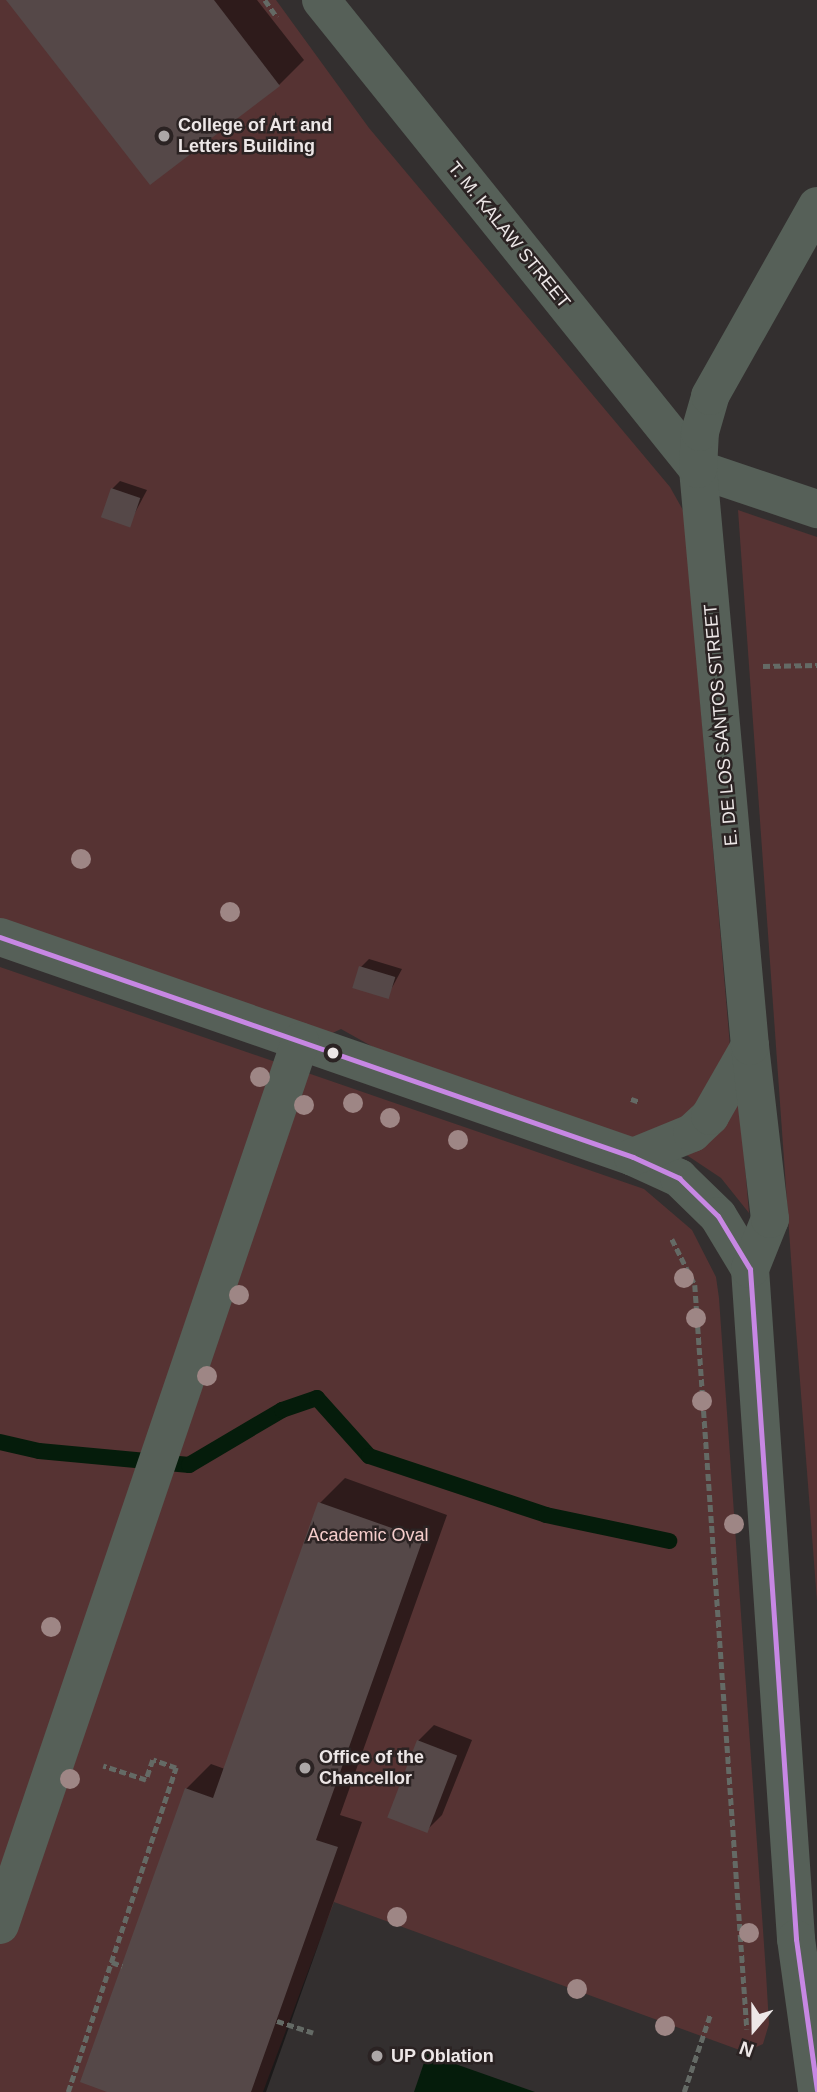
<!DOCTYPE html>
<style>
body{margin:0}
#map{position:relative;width:817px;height:2092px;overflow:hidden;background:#332f2f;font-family:Arial,sans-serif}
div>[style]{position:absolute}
.green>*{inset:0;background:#563333}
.water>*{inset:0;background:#051c0b}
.shadow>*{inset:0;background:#0007}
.stream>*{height:16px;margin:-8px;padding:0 8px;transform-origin:8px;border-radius:8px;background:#051c0b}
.building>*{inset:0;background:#554848;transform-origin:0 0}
.path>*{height:4.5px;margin-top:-2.25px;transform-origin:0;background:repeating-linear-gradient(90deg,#646a65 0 7px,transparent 0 10.5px)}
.minor>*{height:38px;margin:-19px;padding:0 19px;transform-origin:19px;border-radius:19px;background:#566058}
.bus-1>*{height:5px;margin:-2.5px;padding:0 2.5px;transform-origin:2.5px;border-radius:2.5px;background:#c787e3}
.trees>*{width:20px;height:20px;margin:-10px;border-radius:50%;background:#9e8685}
.dots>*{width:19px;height:19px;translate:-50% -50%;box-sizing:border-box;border:4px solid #2b2323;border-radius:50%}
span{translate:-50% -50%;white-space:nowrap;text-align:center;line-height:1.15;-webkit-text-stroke:5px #2b2323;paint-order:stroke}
.poi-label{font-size:18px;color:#ede7e7;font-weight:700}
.left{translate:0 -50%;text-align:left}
.street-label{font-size:18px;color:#ede7e7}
.park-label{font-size:18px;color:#f5cdcb}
.north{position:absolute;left:719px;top:1994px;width:70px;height:70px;-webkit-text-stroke:5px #2b2323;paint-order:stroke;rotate:200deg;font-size:19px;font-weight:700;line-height:28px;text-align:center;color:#ede7e7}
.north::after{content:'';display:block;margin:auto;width:24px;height:32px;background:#ede7e7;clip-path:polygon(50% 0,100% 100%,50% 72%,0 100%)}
</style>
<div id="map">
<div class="green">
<i style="clip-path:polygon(0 0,276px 0,369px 128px,670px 487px,684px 512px,732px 1069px,726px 1081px,650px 1145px,423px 1075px,341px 1029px,322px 1038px,0 926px)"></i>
<i style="clip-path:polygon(738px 510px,817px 537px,817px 1601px,796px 1329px)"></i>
<i style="clip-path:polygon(0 967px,644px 1189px,692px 1230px,716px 1277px,719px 1298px,766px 1973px,769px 2024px,763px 2044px,745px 2052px,334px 1902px,263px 2092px,0 2092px)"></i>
<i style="clip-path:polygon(738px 1082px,749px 1213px,721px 1178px,685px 1154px)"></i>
</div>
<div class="water">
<i style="clip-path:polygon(427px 2054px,535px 2092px,414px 2092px)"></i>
</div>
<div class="shadow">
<i style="clip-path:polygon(9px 0,257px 0,304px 60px,279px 85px,151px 183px)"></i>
<i style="clip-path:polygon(120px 481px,147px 490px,128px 526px,112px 489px)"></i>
<i style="clip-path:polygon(369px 959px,402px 969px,387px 997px,361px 967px)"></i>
<i style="clip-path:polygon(345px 1478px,447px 1515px,340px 1815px,362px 1822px,266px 2092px,113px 2092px,186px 1789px,211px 1764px,225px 1769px,320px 1503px)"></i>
<i style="clip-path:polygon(434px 1725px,472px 1740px,442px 1815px,426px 1831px,418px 1741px)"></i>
</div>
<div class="stream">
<i style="left:0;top:1442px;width:40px;rotate:13deg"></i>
<i style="left:39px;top:1451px;width:151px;rotate:5.3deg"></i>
<i style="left:189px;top:1465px;width:108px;rotate:-30.6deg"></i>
<i style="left:282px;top:1410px;width:37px;rotate:-19deg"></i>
<i style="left:317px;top:1398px;width:78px;rotate:48.1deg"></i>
<i style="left:369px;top:1456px;width:187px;rotate:18.4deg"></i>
<i style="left:546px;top:1515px;width:126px;rotate:11.9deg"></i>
</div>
<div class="building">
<i style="clip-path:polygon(6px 0,214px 0,280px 86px,150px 185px)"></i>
<i style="left:111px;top:488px;width:31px;height:31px;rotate:19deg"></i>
<i style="left:359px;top:966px;width:38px;height:23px;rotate:17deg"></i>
<i style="clip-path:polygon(318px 1502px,423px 1539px,316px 1840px,338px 1847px,251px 2092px,107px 2092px,80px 2082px,185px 1788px,213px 1798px)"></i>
<i style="left:417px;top:1740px;width:43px;height:83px;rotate:21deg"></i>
</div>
<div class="path">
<i style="left:265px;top:0;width:21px;rotate:55deg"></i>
<i style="left:763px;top:666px;width:54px;rotate:-1.1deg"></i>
<i style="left:631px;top:1099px;width:9px;rotate:18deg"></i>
<i style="left:672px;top:1239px;width:51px;rotate:63.4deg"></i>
<i style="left:695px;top:1285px;width:746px;rotate:86deg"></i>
<i style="left:112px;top:1962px;width:11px;rotate:22deg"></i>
<i style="left:277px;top:2021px;width:38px;rotate:18deg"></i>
<i style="left:68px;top:2092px;width:342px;rotate:-71.6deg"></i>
<i style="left:176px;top:1768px;width:24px;rotate:-161deg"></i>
<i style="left:153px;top:1760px;width:21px;rotate:109deg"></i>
<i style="left:146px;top:1780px;width:45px;rotate:-162deg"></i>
<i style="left:684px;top:2092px;width:81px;rotate:-71.3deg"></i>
</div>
<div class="minor">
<i style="left:321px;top:0;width:602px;rotate:51.21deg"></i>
<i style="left:698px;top:469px;width:126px;rotate:18.6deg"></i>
<i style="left:0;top:937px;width:670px;rotate:19.16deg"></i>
<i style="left:633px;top:1157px;width:51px;rotate:24.5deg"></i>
<i style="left:679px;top:1178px;width:54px;rotate:44.3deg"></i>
<i style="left:718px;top:1216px;width:62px;rotate:58.9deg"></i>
<i style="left:750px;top:1269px;width:672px;rotate:86.07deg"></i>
<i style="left:796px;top:1939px;width:152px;rotate:82.1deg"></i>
<i style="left:633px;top:1157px;width:64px;rotate:-22.1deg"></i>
<i style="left:692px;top:1133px;width:25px;rotate:-43deg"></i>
<i style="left:710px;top:1116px;width:81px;rotate:-60.3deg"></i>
<i style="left:750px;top:1269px;width:54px;rotate:-68.2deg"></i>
<i style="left:770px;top:1219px;width:174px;rotate:-96.6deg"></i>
<i style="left:750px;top:1046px;width:579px;rotate:-95.15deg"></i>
<i style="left:698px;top:469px;width:37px;rotate:-87deg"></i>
<i style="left:700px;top:432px;width:37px;rotate:-74deg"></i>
<i style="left:710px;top:396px;width:218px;rotate:-60.6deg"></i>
<i style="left:0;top:1925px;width:933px;rotate:-71.23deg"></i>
</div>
<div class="bus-1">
<i style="left:0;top:937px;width:670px;rotate:19.16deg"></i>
<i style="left:633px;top:1157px;width:51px;rotate:24.5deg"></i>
<i style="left:679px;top:1178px;width:54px;rotate:44.3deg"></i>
<i style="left:718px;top:1216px;width:62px;rotate:58.9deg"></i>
<i style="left:750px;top:1269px;width:672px;rotate:86.07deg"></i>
<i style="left:796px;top:1939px;width:152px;rotate:82.1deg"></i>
</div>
<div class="trees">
<i style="left:81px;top:859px"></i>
<i style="left:230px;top:912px"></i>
<i style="left:260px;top:1077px"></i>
<i style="left:353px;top:1103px"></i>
<i style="left:304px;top:1105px"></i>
<i style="left:390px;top:1118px"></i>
<i style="left:458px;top:1140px"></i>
<i style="left:684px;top:1278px"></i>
<i style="left:239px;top:1295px"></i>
<i style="left:696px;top:1318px"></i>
<i style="left:207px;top:1376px"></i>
<i style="left:702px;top:1401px"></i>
<i style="left:734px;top:1524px"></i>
<i style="left:51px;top:1627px"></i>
<i style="left:70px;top:1779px"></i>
<i style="left:397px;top:1917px"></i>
<i style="left:749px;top:1933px"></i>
<i style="left:577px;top:1989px"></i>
<i style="left:665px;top:2026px"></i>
</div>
<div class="dots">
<i style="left:164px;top:136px;background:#aca7a7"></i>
<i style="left:333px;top:1053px;background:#ede7e7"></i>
<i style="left:305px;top:1768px;background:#aca7a7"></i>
<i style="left:377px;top:2056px;background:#aca7a7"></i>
</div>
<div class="poi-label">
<span class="left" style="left:178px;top:136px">College of Art and<br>Letters Building</span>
<span class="left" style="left:319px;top:1768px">Office of the<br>Chancellor</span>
<span class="left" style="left:391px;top:2056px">UP Oblation</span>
</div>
<div class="street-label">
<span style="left:509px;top:235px;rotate:51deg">T. M. KALAW STREET</span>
<span style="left:721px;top:725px;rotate:-95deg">E. DE LOS SANTOS STREET</span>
</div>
<div class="park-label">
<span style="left:368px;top:1535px">Academic Oval</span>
</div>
<div class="north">N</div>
</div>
